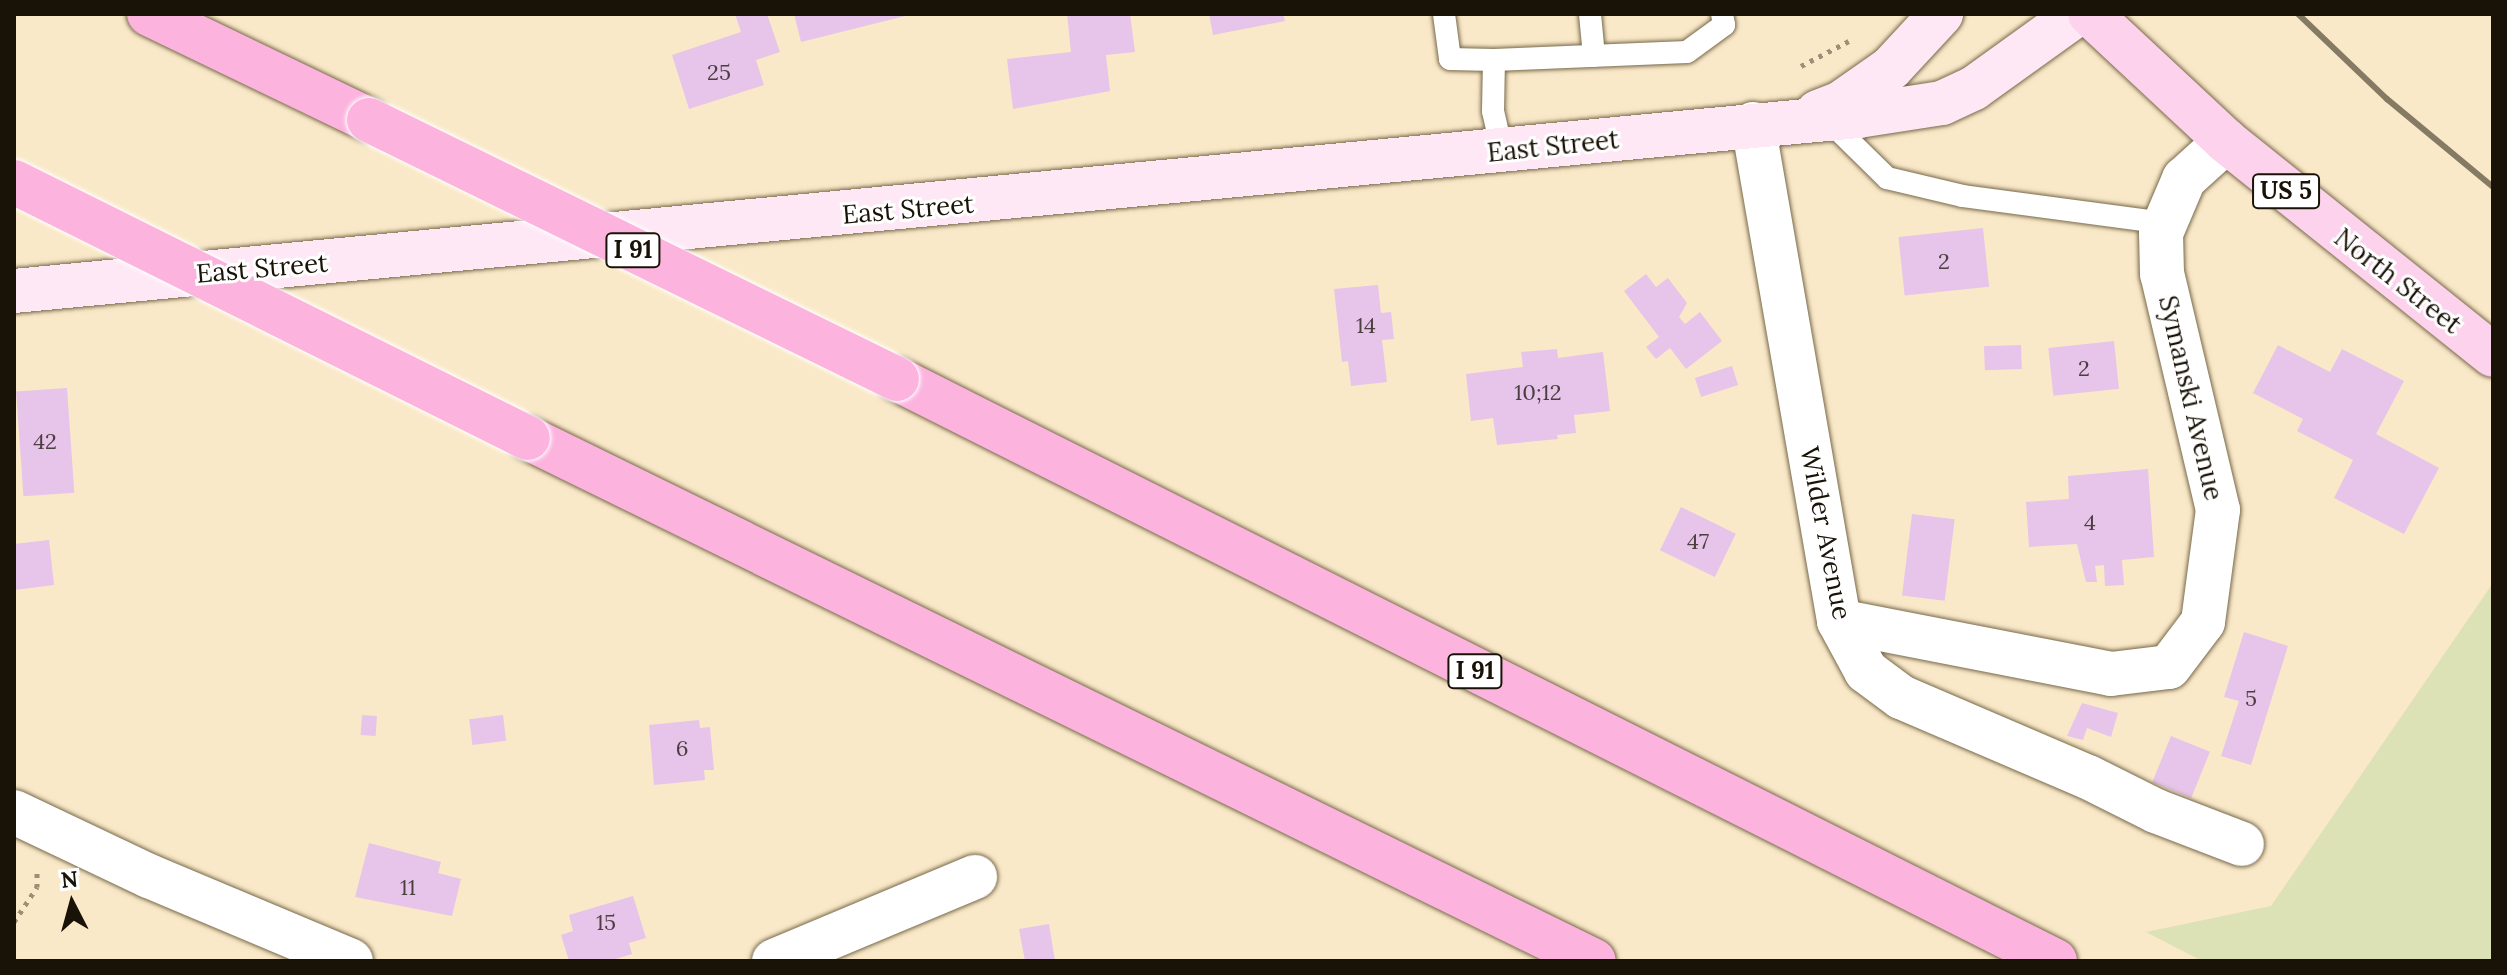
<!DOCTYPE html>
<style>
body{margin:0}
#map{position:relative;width:2507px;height:975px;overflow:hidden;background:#fae9c8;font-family:Lora,serif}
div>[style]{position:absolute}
.green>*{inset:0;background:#dce1b6}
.building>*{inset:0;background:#e7c4ea;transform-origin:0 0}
.path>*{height:5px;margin-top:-2.5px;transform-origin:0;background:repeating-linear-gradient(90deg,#9b8f77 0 4px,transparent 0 10px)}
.roads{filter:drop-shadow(0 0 2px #77694b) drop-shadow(0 0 2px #77694b)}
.lane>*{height:22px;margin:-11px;padding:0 11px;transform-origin:11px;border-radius:11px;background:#fff}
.street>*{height:44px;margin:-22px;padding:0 22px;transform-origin:22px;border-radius:22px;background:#fff}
.secondary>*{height:44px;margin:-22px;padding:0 22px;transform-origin:22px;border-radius:22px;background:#fee8f5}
.primary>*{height:44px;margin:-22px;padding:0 22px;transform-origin:22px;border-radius:22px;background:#fdd2ec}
.highway>*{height:44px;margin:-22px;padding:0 22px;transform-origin:22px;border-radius:22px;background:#fcb4df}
.rail>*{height:6px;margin:-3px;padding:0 3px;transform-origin:3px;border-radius:3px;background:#857a64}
.bridges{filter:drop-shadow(0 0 2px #fff) drop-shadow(0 0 2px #fff)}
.highway-bridge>*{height:44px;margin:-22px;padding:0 22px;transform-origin:22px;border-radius:22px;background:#fcb4df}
span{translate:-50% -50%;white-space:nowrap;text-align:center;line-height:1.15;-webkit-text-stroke:6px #fff;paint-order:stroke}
.number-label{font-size:22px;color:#4c3f40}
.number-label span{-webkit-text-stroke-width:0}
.shield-label span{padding:2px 6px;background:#fff;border:2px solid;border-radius:6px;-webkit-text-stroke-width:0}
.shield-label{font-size:24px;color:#191307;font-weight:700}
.street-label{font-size:26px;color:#191307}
.frame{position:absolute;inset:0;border:16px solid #191307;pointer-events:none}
.north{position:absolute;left:32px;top:863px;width:80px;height:80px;-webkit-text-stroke:6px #fff;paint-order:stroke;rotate:354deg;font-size:22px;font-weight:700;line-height:32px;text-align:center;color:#191307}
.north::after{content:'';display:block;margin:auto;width:28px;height:36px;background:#191307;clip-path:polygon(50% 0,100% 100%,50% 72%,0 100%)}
</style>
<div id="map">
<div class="green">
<i style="clip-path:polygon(2493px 583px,2493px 961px,2202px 961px,2146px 932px,2271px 906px)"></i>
</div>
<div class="building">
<i style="clip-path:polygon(735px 14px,767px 14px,780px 52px,756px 60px,764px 85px,689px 109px,672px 55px,741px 32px)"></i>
<i style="clip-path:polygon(794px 14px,909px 14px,909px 15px,801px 42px)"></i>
<i style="clip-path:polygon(1067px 14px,1130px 14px,1135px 52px,1106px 55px,1110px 91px,1013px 109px,1007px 59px,1071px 52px)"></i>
<i style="clip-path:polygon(1209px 14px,1283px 14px,1285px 21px,1213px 35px)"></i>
<i style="left:1983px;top:228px;width:59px;height:85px;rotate:84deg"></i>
<i style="clip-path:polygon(1646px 274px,1656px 287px,1668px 278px,1687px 303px,1679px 317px,1685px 324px,1700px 312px,1722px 341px,1686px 369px,1670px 348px,1656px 359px,1646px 347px,1659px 337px,1624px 291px)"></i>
<i style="clip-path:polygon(1378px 285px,1381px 313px,1391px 312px,1394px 339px,1382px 340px,1387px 382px,1351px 386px,1348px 361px,1342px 362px,1334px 289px)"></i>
<i style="left:2114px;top:341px;width:48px;height:66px;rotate:84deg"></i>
<i style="left:2021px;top:345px;width:24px;height:37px;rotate:88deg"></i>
<i style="clip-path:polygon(2278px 345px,2330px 372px,2342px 349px,2404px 381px,2376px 434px,2439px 468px,2404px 534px,2334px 498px,2353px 460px,2297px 431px,2303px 419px,2253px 393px)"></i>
<i style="clip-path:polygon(1557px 349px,1558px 358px,1603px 352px,1610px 411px,1574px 415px,1576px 433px,1557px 435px,1558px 439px,1497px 445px,1493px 418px,1471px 421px,1466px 374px,1523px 367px,1521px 352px)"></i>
<i style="left:1732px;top:366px;width:20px;height:39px;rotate:72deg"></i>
<i style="left:67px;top:388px;width:105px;height:51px;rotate:86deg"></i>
<i style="clip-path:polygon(2148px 469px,2154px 557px,2122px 560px,2124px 585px,2105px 586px,2104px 565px,2095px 566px,2097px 582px,2086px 582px,2077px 544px,2029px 547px,2026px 502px,2069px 499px,2068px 476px)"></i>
<i style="left:1681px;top:507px;width:61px;height:48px;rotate:26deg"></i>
<i style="left:1912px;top:514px;width:43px;height:82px;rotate:7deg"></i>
<i style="clip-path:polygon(49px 540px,54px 585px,14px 590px,14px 544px)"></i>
<i style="clip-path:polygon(2244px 632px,2288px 646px,2251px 765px,2221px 756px,2239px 701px,2224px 697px)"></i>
<i style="clip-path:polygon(2082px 703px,2118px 713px,2111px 737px,2087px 728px,2083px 740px,2067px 736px)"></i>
<i style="left:362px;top:715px;width:15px;height:20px;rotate:4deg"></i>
<i style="left:503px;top:715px;width:26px;height:34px;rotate:83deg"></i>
<i style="clip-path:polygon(699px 720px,700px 728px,710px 727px,714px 770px,704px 770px,705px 780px,654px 785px,649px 725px)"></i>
<i style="left:2171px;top:736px;width:42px;height:50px;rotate:22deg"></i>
<i style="clip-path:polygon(369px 843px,441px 862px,438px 873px,461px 879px,452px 916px,355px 897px)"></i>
<i style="clip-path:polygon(633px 896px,646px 938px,629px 943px,632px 954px,609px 961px,569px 961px,561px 935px,573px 931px,569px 915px)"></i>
<i style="clip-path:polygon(1049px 924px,1055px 961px,1025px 961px,1019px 929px)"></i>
</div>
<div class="path">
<i style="left:1801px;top:66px;width:54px;rotate:-27.5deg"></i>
<i style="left:14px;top:922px;width:42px;rotate:-56.7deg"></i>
<i style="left:37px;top:887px;width:18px;rotate:-90deg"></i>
</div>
<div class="roads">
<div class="lane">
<i style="left:1444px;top:14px;width:45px;rotate:82.4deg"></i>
<i style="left:1450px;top:59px;width:44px;rotate:1.3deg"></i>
<i style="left:1590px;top:14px;width:42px;rotate:84.6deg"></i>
<i style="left:1828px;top:120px;width:83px;rotate:44.5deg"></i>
<i style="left:1887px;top:178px;width:78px;rotate:13.3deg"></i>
<i style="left:1963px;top:196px;width:205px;rotate:7.6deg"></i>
<i style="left:1502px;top:151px;width:41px;rotate:-102.7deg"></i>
<i style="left:1493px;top:111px;width:51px;rotate:-88.9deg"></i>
<i style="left:1494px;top:60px;width:193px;rotate:-2.4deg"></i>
<i style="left:1687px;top:52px;width:46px;rotate:-36.1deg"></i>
<i style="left:1724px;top:25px;width:11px;rotate:-100deg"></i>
</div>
<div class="street">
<i style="left:1753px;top:124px;width:504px;rotate:80.18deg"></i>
<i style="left:1839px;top:621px;width:57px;rotate:61.6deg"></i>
<i style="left:1866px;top:671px;width:44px;rotate:36.6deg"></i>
<i style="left:1901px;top:697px;width:203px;rotate:23.2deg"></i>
<i style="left:2088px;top:777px;width:76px;rotate:26.6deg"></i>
<i style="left:2156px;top:811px;width:92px;rotate:21deg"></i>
<i style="left:1839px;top:621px;width:277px;rotate:11deg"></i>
<i style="left:2111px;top:674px;width:58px;rotate:-6.9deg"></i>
<i style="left:2169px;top:667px;width:56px;rotate:-52.9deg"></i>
<i style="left:2203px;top:622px;width:113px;rotate:-82.4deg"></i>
<i style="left:2218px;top:510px;width:243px;rotate:-103.3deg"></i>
<i style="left:2162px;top:274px;width:41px;rotate:-91.4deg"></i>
<i style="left:2161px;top:233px;width:59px;rotate:-66.9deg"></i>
<i style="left:2184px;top:179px;width:57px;rotate:-42.1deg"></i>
<i style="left:14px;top:812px;width:149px;rotate:25.4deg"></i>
<i style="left:149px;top:876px;width:219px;rotate:22.8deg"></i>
<i style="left:774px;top:961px;width:218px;rotate:-22.7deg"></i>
</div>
<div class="secondary">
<i style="left:1818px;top:112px;width:25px;rotate:-21deg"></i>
<i style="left:1841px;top:103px;width:61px;rotate:-35deg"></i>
<i style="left:1891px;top:68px;width:74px;rotate:-47.2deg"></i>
<i style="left:14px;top:291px;width:1852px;rotate:-5.42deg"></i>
<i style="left:1858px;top:116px;width:85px;rotate:-8.8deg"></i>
<i style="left:1942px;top:103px;width:35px;rotate:-25deg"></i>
<i style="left:1974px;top:88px;width:127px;rotate:-35.7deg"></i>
</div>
<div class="primary">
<i style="left:2090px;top:14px;width:186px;rotate:43deg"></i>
<i style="left:2226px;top:141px;width:342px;rotate:38.7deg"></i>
</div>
<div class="highway">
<i style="left:149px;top:14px;width:244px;rotate:25.7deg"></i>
<i style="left:897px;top:379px;width:1296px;rotate:26.68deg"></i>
<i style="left:528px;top:438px;width:1187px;rotate:26.13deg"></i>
</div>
</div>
<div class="rail">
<i style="left:2298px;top:14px;width:123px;rotate:43.7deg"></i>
<i style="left:2387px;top:99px;width:138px;rotate:39.7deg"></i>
</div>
<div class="bridges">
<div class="highway-bridge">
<i style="left:369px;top:120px;width:588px;rotate:26.13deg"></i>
<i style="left:14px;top:182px;width:574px;rotate:26.48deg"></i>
</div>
</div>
<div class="number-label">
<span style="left:719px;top:73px">25</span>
<span style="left:1944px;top:262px">2</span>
<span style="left:1366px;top:326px">14</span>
<span style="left:2084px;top:369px">2</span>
<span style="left:1538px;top:393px">10;12</span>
<span style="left:45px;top:442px">42</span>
<span style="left:2090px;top:523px">4</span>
<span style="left:1698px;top:542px">47</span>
<span style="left:2251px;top:699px">5</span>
<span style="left:682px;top:749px">6</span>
<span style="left:408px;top:888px">11</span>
<span style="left:606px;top:923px">15</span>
</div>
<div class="shield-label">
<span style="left:2286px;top:191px">US 5</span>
<span style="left:633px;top:250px">I 91</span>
<span style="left:1475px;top:671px">I 91</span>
</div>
<div class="street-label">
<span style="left:1553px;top:146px;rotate:-6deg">East Street</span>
<span style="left:908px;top:209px;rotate:-5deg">East Street</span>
<span style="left:262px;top:268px;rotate:-5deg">East Street</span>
<span style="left:2398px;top:281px;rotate:38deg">North Street</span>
<span style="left:2191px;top:398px;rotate:77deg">Symanski Avenue</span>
<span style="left:1826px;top:533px;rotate:79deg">Wilder Avenue</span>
</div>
<div class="frame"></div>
<div class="north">N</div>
</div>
